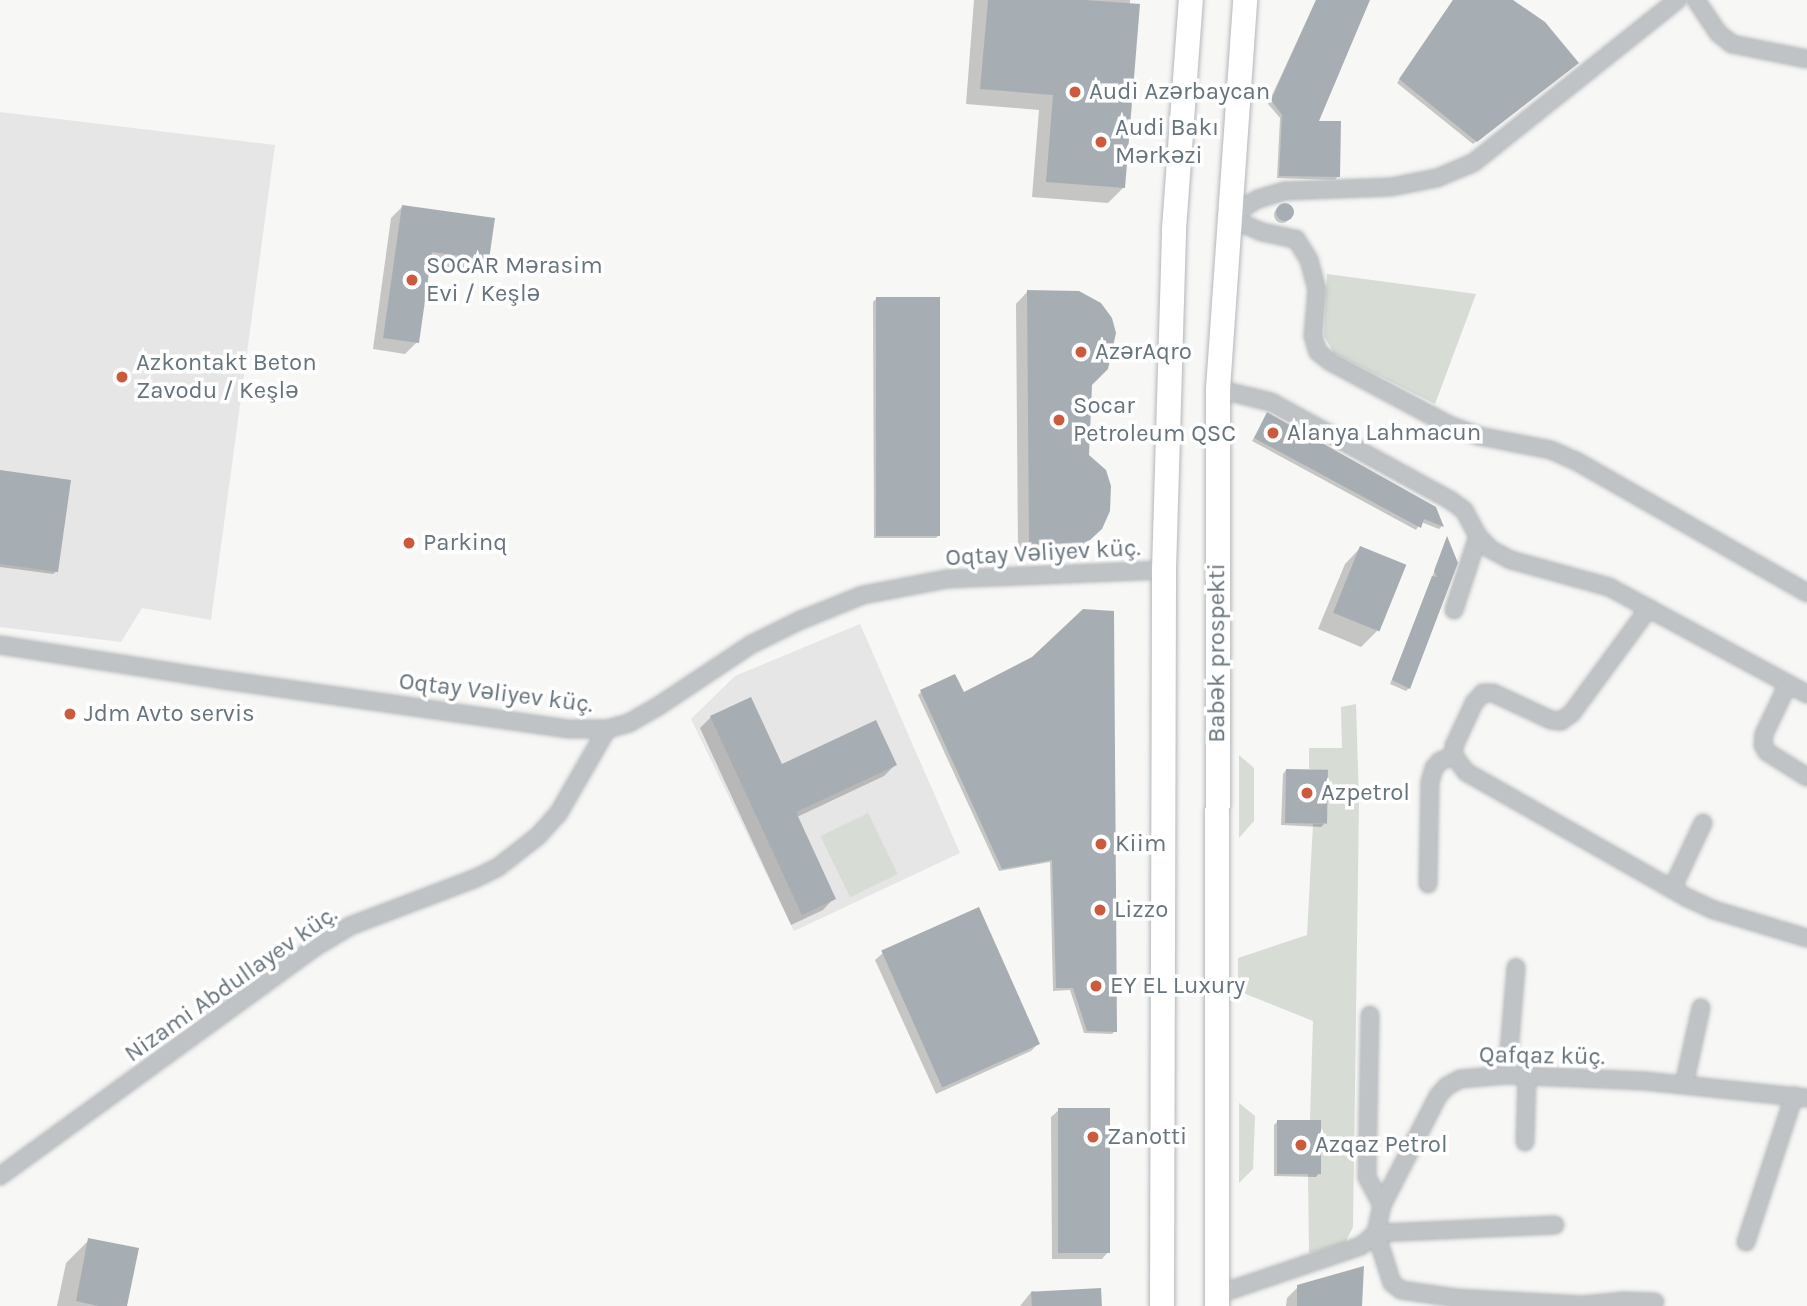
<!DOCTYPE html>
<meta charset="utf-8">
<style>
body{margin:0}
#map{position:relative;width:1807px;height:1306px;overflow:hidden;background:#f7f7f5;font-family:Karla,sans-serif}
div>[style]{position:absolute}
.built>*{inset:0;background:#e5e6e5}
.green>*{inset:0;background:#d7dcd5;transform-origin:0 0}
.shadow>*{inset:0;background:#0003}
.round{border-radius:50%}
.building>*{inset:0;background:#a7aeb3;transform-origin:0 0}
.roads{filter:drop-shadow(0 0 2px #b3b7ba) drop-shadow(0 0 2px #b3b7ba)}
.minor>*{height:16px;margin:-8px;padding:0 8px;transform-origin:8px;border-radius:8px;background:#bfc3c6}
.primary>*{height:24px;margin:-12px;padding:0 12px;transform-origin:12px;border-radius:12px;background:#fff}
.dots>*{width:19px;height:19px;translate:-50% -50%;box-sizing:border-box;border:4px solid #fff;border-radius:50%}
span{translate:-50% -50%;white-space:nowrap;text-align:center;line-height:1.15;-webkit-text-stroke:7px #fff;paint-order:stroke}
.poi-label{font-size:24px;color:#66747c}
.left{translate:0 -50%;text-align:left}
.street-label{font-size:24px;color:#66747c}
</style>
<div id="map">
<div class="built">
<i style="clip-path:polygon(0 112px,275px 145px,211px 620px,142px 608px,121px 642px,0 627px)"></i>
<i style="clip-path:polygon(860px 624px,960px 853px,794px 931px,691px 719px,735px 676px)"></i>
</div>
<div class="green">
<i style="clip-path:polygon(1327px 274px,1476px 294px,1435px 404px,1334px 353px,1324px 336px)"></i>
<i style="clip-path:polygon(1356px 704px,1359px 802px,1353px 1227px,1345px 1243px,1309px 1253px,1308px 1174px,1321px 1174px,1321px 1120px,1310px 1120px,1313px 1021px,1238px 991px,1238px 958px,1307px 935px,1313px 824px,1326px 824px,1328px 771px,1309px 769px,1309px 748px,1342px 748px,1341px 707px)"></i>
<i style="clip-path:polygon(1239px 755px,1254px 768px,1254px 821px,1239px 838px)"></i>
<i style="left:868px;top:813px;width:68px;height:53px;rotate:64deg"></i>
<i style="clip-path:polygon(1239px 1103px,1255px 1116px,1253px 1169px,1239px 1183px)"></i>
</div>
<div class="shadow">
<i style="clip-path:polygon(974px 0,1130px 0,1124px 187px,1108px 203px,1032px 197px,1039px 110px,966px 104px)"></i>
<i style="clip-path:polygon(1316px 0,1368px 0,1317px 123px,1338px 176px,1335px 180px,1277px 178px,1280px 118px,1268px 104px)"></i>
<i style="clip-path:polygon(1453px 0,1509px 0,1573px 66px,1473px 144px,1397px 83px)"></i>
<i style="clip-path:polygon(403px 206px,488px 259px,476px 271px,428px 264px,417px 342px,405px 354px,373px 349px,391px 218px)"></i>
<i class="round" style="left:1274px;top:207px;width:16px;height:16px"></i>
<i style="clip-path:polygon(1027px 292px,1088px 456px,1100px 528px,1077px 551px,1066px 556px,1018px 555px,1016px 304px)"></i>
<i style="clip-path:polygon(876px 299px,939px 535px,936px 538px,874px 538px,873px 302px)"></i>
<i style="clip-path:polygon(1268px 414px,1434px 509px,1442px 526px,1439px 529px,1421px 522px,1416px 530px,1252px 441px)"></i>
<i style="clip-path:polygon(0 472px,57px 571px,53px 574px,0 567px)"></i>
<i style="clip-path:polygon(1447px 539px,1409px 688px,1406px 691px,1390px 684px)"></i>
<i style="clip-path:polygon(1360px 548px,1377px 631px,1361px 647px,1318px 629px,1345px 564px)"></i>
<i style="clip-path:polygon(1033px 659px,1115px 1031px,1112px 1034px,1084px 1033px,1070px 990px,1053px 991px,1050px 862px,999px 871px,918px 695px,921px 692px,963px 694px)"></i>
<i style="clip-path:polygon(711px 717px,781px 766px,895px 765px,884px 776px,797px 817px,834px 898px,823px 910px,791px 925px,700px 728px)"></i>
<i style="clip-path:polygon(1286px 770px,1324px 824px,1321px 827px,1281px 825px,1283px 774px)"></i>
<i style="clip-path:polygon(978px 909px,1039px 1043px,1031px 1051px,936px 1094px,875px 960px,883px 953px)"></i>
<i style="clip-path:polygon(1059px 1110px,1109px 1251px,1102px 1259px,1052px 1259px,1051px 1117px)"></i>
<i style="clip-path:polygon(1278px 1121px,1319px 1173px,1316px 1177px,1274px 1176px,1274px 1125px)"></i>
<i style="clip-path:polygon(89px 1240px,125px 1306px,57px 1306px,66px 1263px)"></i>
<i style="clip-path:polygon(1298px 1287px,1360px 1306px,1286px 1306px,1287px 1298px)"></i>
<i style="clip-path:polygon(1032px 1291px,1100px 1306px,1020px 1306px)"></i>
</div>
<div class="building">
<i style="clip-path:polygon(988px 0,1085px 0,1140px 4px,1125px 188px,1046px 182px,1053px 95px,980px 89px)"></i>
<i style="clip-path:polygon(1316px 0,1370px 0,1319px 121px,1341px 121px,1340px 177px,1279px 176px,1282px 115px,1271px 100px)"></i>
<i style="clip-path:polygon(1453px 0,1513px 0,1545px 22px,1579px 63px,1477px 142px,1399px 79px)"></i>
<i class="round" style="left:1276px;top:203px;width:18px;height:18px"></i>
<i style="clip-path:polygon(402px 205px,495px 218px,489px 260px,432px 252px,419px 343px,383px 338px)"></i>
<i style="clip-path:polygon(1027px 290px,1079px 291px,1101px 303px,1112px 318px,1116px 333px,1108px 369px,1092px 385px,1089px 455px,1106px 470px,1111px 486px,1110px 511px,1102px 529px,1090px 540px,1078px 545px,1029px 544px)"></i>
<i style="left:876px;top:297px;width:64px;height:239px"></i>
<i style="clip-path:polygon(1267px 412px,1436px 507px,1444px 527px,1424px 519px,1421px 528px,1254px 438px)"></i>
<i style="clip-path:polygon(0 470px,71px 480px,58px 572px,0 564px)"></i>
<i style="clip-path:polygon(1447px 536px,1458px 563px,1410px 689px,1392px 680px,1432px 576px,1437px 577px,1434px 571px)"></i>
<i style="left:1360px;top:546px;width:50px;height:72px;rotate:22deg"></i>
<i style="clip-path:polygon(1083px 609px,1114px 611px,1117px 1032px,1087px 1031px,1073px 988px,1056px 988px,1052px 860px,1002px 869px,920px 690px,955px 674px,964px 692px,1032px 657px)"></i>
<i style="clip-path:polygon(751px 697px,782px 764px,876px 720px,897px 765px,796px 812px,836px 899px,802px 915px,710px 716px)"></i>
<i style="left:1286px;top:769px;width:42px;height:54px;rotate:1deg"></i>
<i style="left:979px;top:907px;width:150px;height:107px;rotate:66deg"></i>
<i style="left:1058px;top:1108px;width:52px;height:145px"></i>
<i style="left:1277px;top:1120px;width:44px;height:54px"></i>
<i style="clip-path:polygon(88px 1238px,139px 1248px,127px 1306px,98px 1306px,76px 1301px)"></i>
<i style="clip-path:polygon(1364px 1266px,1362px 1306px,1297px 1306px,1297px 1285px)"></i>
<i style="left:1101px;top:1288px;width:18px;height:70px;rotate:87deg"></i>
</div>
<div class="roads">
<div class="minor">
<i style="left:1696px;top:0;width:40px;rotate:56deg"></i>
<i style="left:1718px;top:33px;width:18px;rotate:38deg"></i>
<i style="left:1732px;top:44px;width:76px;rotate:11.3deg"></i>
<i style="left:1228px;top:217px;width:37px;rotate:24deg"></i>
<i style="left:1262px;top:232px;width:35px;rotate:12deg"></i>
<i style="left:1296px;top:239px;width:25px;rotate:58deg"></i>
<i style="left:1309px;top:260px;width:30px;rotate:75deg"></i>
<i style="left:1317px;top:289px;width:47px;rotate:94.9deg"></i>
<i style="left:1313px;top:336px;width:17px;rotate:73deg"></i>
<i style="left:1318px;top:352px;width:16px;rotate:38deg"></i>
<i style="left:1331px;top:362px;width:134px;rotate:28.1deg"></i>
<i style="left:1449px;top:425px;width:32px;rotate:20deg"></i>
<i style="left:1479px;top:436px;width:73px;rotate:11deg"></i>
<i style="left:1551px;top:450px;width:27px;rotate:24deg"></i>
<i style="left:1576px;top:461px;width:266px;rotate:29.7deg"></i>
<i style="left:1228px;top:217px;width:35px;rotate:-31deg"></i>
<i style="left:1258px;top:199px;width:28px;rotate:-17deg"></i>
<i style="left:1285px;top:191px;width:106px;rotate:-2.2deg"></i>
<i style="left:1391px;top:187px;width:47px;rotate:-11.1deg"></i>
<i style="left:1437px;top:178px;width:39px;rotate:-23deg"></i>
<i style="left:1473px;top:163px;width:261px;rotate:-38.6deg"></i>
<i style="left:1218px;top:389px;width:55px;rotate:13.8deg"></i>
<i style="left:1271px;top:402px;width:204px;rotate:28.7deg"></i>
<i style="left:1450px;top:500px;width:17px;rotate:36deg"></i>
<i style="left:1464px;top:510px;width:30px;rotate:62deg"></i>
<i style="left:1478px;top:536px;width:18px;rotate:47deg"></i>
<i style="left:1490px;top:549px;width:24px;rotate:28deg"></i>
<i style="left:1511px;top:560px;width:102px;rotate:15.4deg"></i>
<i style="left:1609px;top:587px;width:225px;rotate:28.4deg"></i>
<i style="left:1649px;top:608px;width:130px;rotate:126.3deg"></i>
<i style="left:1572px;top:713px;width:14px;rotate:144deg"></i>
<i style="left:1561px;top:721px;width:10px;rotate:-174deg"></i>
<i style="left:1551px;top:720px;width:64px;rotate:-155deg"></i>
<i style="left:1493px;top:693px;width:10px;rotate:180deg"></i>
<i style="left:1483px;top:693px;width:13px;rotate:132deg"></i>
<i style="left:1474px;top:703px;width:47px;rotate:114.9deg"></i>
<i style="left:1454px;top:746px;width:10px;rotate:90deg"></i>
<i style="left:1454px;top:756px;width:20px;rotate:53deg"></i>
<i style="left:1466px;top:772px;width:255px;rotate:29.6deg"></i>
<i style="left:1688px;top:898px;width:29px;rotate:25deg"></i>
<i style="left:1714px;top:910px;width:97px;rotate:16.8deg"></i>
<i style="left:1454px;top:610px;width:78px;rotate:-72deg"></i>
<i style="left:0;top:645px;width:227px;rotate:8.9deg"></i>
<i style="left:224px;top:680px;width:349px;rotate:8.1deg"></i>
<i style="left:570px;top:729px;width:37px"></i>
<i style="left:607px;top:729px;width:23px;rotate:-15deg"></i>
<i style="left:629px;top:723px;width:32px;rotate:-30deg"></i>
<i style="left:657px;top:707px;width:114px;rotate:-33.6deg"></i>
<i style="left:752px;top:644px;width:55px;rotate:-26.1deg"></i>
<i style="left:801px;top:620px;width:67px;rotate:-22deg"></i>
<i style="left:863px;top:595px;width:86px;rotate:-10.8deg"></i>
<i style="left:947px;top:579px;width:217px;rotate:-2.4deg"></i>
<i style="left:1788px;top:684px;width:55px;rotate:115.6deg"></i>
<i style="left:1764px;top:734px;width:11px;rotate:95deg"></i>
<i style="left:1763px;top:745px;width:8px;rotate:60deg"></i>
<i style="left:1767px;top:752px;width:47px;rotate:32deg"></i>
<i style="left:1428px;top:884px;width:102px;rotate:-88.9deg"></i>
<i style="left:1430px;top:782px;width:15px;rotate:-74deg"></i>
<i style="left:1434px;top:768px;width:9px;rotate:-49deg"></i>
<i style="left:1440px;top:761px;width:15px;rotate:-20deg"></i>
<i style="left:1672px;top:889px;width:73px;rotate:-64.8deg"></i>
<i style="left:1370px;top:1015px;width:162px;rotate:91.1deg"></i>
<i style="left:1367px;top:1177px;width:32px;rotate:62deg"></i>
<i style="left:1507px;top:1075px;width:108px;rotate:-85.2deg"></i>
<i style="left:1684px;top:1085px;width:79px;rotate:-77.6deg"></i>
<i style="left:1525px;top:1142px;width:66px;rotate:-88.3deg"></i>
<i style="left:0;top:1176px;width:388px;rotate:-36deg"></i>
<i style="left:314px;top:948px;width:42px;rotate:-31.4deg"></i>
<i style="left:350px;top:926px;width:133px;rotate:-20.8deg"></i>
<i style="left:474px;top:879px;width:25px;rotate:-26deg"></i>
<i style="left:497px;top:868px;width:52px;rotate:-38deg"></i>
<i style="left:538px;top:836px;width:30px;rotate:-48deg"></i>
<i style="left:558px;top:814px;width:98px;rotate:-60deg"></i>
<i style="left:1555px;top:1225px;width:179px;rotate:177.4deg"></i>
<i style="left:1376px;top:1233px;width:52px;rotate:72.3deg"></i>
<i style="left:1392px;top:1283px;width:11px;rotate:38deg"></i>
<i style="left:1401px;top:1290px;width:55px;rotate:8.4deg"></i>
<i style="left:1455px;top:1298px;width:128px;rotate:3.1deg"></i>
<i style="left:1583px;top:1305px;width:41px;rotate:-5.6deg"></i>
<i style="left:1624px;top:1301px;width:31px;rotate:2deg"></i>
<i style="left:1746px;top:1242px;width:154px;rotate:-71.8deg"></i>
<i style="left:1216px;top:1295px;width:153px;rotate:-18.7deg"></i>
<i style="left:1361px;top:1246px;width:20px;rotate:-41deg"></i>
<i style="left:1376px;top:1233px;width:29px;rotate:-78deg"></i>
<i style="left:1382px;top:1205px;width:123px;rotate:-62.8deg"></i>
<i style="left:1438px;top:1096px;width:13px;rotate:-48deg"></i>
<i style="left:1447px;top:1086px;width:15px;rotate:-28deg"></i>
<i style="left:1460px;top:1079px;width:47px;rotate:-4.9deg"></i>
<i style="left:1507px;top:1075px;width:138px;rotate:2.5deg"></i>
<i style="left:1645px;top:1081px;width:163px;rotate:6deg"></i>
</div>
<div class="primary">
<i style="left:1162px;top:1306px;width:736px;rotate:-89.84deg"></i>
<i style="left:1164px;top:570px;width:341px;rotate:-88.3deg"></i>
<i style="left:1174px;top:229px;width:230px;rotate:-85.8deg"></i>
<i style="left:1217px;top:1306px;width:917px;rotate:-89.94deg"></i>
<i style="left:1218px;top:389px;width:390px;rotate:-86deg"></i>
</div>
</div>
<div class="dots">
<i style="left:1075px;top:92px;background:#ce5a3e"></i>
<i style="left:1101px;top:142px;background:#ce5a3e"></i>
<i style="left:412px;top:280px;background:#ce5a3e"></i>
<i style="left:1081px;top:352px;background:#ce5a3e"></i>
<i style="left:122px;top:377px;background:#ce5a3e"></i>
<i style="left:1059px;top:420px;background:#ce5a3e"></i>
<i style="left:1273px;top:433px;background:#ce5a3e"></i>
<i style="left:409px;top:543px;background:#ce5a3e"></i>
<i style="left:70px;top:714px;background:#ce5a3e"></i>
<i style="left:1307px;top:793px;background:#ce5a3e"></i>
<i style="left:1101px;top:844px;background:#ce5a3e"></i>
<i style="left:1100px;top:910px;background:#ce5a3e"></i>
<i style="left:1096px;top:986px;background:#ce5a3e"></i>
<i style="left:1093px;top:1137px;background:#ce5a3e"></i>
<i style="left:1301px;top:1145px;background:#ce5a3e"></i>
</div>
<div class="poi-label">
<span class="left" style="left:1089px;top:92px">Audi Azərbaycan</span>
<span class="left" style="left:1115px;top:142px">Audi Bakı<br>Mərkəzi</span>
<span class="left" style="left:426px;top:280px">SOCAR Mərasim<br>Evi / Keşlə</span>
<span class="left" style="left:1095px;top:352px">AzərAqro</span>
<span class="left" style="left:136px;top:377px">Azkontakt Beton<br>Zavodu / Keşlə</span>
<span class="left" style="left:1073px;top:420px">Socar<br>Petroleum QSC</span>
<span class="left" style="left:1287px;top:433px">Alanya Lahmacun</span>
<span class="left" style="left:423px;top:543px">Parkinq</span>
<span class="left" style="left:84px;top:714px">Jdm Avto servis</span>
<span class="left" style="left:1321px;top:793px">Azpetrol</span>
<span class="left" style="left:1115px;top:844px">Kiim</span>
<span class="left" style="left:1114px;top:910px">Lizzo</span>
<span class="left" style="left:1110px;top:986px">EY EL Luxury</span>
<span class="left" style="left:1107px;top:1137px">Zanotti</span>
<span class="left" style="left:1315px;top:1145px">Azqaz Petrol</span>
</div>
<div class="street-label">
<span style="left:1043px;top:553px;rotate:-3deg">Oqtay Vəliyev küç.</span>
<span style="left:1217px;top:653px;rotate:-90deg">Babək prospekti</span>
<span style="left:496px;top:693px;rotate:7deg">Oqtay Vəliyev küç.</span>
<span style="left:231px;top:984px;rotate:-35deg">Nizami Abdullayev küç.</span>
<span style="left:1542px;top:1056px;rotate:1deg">Qafqaz küç.</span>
</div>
</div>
